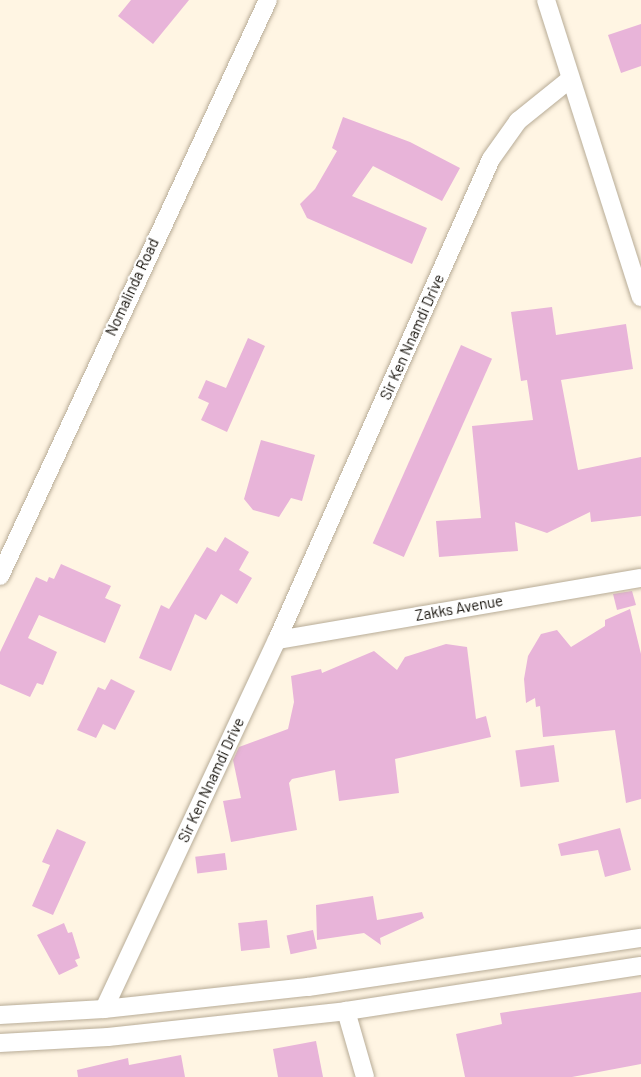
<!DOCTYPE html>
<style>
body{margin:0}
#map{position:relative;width:641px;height:1077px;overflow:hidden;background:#fff5e3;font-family:Barlow,sans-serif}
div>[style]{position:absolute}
.building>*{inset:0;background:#e8b4d9;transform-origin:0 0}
.roads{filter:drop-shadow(0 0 2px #b8ac97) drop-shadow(0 0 2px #b8ac97)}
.street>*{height:18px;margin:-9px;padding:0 9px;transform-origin:9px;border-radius:9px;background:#fff}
span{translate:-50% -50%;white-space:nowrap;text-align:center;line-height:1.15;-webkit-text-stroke:4.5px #fff;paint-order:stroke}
.street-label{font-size:15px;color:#120e07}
</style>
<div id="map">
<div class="building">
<i style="clip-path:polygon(131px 0,189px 0,153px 44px,118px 16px)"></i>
<i style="clip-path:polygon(641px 24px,641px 66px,621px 73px,608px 35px)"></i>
<i style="clip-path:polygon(343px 117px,410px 142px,460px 168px,442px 201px,373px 166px,352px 196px,427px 228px,412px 264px,307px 218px,300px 204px,315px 189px,337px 151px,332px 148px)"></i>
<i style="clip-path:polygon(552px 307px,556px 335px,626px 324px,633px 369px,561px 380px,578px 470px,641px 457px,641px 516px,591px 522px,590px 512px,547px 533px,515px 522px,518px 551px,439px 557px,436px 521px,481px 518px,472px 426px,533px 420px,527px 380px,521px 381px,511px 312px)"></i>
<i style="clip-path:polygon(248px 338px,265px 346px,227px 432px,201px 420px,209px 403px,198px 398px,206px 380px,226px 388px)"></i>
<i style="left:461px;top:345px;width:34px;height:217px;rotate:24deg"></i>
<i style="clip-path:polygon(261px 440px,315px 455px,302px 501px,291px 498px,279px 517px,253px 510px,244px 499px)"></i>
<i style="clip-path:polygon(225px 537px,249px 552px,239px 570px,252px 578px,237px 604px,221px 594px,206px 620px,195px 614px,171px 671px,139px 658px,161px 605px,169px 609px,207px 547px,216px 552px)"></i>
<i style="clip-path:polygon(61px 564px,111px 586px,105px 598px,121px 605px,105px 643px,39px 615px,28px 638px,57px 652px,43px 685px,37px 683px,30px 697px,0 684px,0 652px,36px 577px,47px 582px,49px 577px,54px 579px)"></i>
<i style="clip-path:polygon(632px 591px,636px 605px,617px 610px,613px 594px)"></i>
<i style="clip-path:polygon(630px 609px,641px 654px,641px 799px,626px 803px,615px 730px,543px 737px,540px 706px,536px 707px,535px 698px,526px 703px,524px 679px,528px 656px,541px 634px,557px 630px,571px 647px,605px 626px,605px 620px)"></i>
<i style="clip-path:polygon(446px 644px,467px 647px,476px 719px,486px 716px,491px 737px,395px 759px,399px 793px,339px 801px,335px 770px,292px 779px,289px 783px,297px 830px,231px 842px,223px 801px,241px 798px,233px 760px,239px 747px,288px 729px,294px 702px,291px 676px,321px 669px,322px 673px,374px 651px,397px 670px,405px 657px)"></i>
<i style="clip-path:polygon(111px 679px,135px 691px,115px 730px,103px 724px,96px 738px,77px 730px,98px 687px,105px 690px)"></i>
<i style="left:554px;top:745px;width:37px;height:39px;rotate:82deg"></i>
<i style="clip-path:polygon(620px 828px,631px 870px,605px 877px,598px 850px,561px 856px,558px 844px)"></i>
<i style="clip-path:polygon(57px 829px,86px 842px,53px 915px,32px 906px,50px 865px,42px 862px)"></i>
<i style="left:225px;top:853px;width:17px;height:30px;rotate:83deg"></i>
<i style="clip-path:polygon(373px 896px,377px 920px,422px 912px,424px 918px,380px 938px,381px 945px,364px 933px,317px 940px,316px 905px)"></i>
<i style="left:267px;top:920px;width:28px;height:29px;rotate:84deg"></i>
<i style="clip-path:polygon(64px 923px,68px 933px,72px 932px,80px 958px,75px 960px,78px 966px,59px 975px,37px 935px)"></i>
<i style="left:313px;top:930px;width:19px;height:27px;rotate:78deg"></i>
<i style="clip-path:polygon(641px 992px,641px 1064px,572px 1077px,465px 1077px,456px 1034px,502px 1024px,500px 1013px)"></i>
<i style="clip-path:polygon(316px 1041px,323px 1077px,278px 1077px,273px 1049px)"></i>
<i style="clip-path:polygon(181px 1055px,185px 1077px,78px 1077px,77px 1070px,128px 1058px,129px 1065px)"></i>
</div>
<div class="roads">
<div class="street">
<i style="left:546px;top:0;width:312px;rotate:72.3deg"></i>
<i style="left:0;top:576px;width:635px;rotate:-65.05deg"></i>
<i style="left:277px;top:640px;width:369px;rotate:-9.7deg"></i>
<i style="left:104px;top:1009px;width:408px;rotate:-64.9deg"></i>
<i style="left:277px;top:640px;width:526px;rotate:-66.02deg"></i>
<i style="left:491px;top:159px;width:47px;rotate:-54.6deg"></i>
<i style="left:518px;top:121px;width:67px;rotate:-38.9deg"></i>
<i style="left:346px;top:1011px;width:69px;rotate:73.9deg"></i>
<i style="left:0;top:1015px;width:104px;rotate:-3.3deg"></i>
<i style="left:104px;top:1009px;width:205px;rotate:-6.2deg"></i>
<i style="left:308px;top:987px;width:337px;rotate:-8.4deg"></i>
<i style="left:0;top:1043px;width:108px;rotate:-3.2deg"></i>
<i style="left:108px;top:1037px;width:239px;rotate:-6.2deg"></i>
<i style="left:346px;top:1011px;width:298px;rotate:-8.7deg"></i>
</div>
</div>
<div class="street-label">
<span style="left:132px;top:287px;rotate:-65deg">Nomalinda Road</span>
<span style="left:412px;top:337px;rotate:-66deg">Sir Ken Nnamdi Drive</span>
<span style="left:459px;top:608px;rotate:-10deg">Zakks Avenue</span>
<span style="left:211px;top:780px;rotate:-65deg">Sir Ken Nnamdi Drive</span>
</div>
</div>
